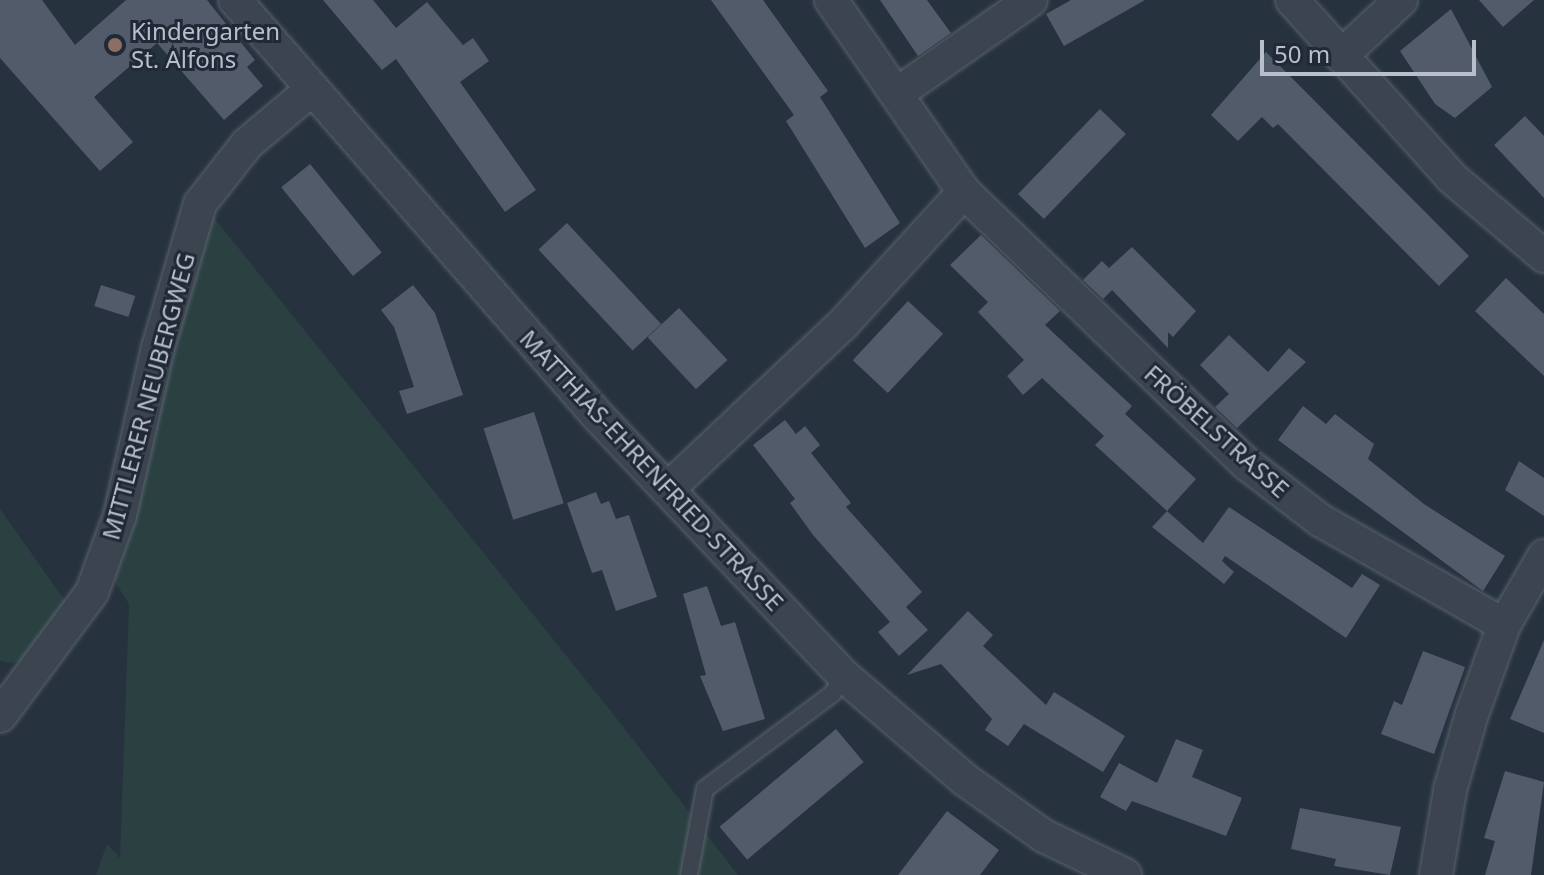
<!DOCTYPE html>
<meta charset="utf-8">
<style>
body{margin:0}
#map{position:relative;width:1544px;height:875px;overflow:hidden;background:#27323f;font-family:"Noto Sans",sans-serif}
div>[style]{position:absolute}
.green>*{inset:0;background:#2a4041}
.building>*{inset:0;background:#515b6a;transform-origin:0 0}
.roads{filter:drop-shadow(0 0 2px #59626d) drop-shadow(0 0 2px #59626d)}
.lane>*{height:16px;margin:-8px;padding:0 8px;transform-origin:8px;border-radius:8px;background:#3b444f}
.street>*{height:32px;margin:-16px;padding:0 16px;transform-origin:16px;border-radius:16px;background:#3b444f}
.dots>*{width:22px;height:22px;translate:-50% -50%;box-sizing:border-box;border:4px solid #202935;border-radius:50%}
span{translate:-50% -50%;white-space:nowrap;text-align:center;line-height:1.15;-webkit-text-stroke:6px #202935;paint-order:stroke}
.poi-label{font-size:24px;color:#b8bfca}
.left{translate:0 -50%;text-align:left}
.street-label{font-size:24px;color:#b8bfca}
.scale{position:absolute;left:1260px;top:40px;width:216px;height:36px;box-sizing:border-box;border:4px solid #b8bfca;border-top:0;padding-left:10px;font-size:24px;line-height:28px;white-space:nowrap;color:#b8bfca;-webkit-text-stroke:6px #202935;paint-order:stroke}
</style>
<div id="map">
<div class="green">
<i style="clip-path:polygon(211px 214px,614px 715px,738px 875px,96px 875px,107px 844px,120px 858px,129px 604px,114px 580px)"></i>
<i style="clip-path:polygon(0 509px,68px 605px,25px 661px,11px 663px,0 661px)"></i>
</div>
<div class="building">
<i style="clip-path:polygon(0 0,42px 0,75px 45px,126px 0,207px 0,255px 60px,247px 67px,263px 86px,224px 120px,157px 43px,94px 97px,133px 142px,100px 171px,0 58px)"></i>
<i style="clip-path:polygon(323px 0,373px 0,396px 28px,427px 2px,463px 45px,473px 38px,489px 61px,460px 82px,536px 190px,505px 212px,396px 59px,382px 70px)"></i>
<i style="clip-path:polygon(711px 0,763px 0,828px 91px,820px 97px,900px 223px,865px 248px,786px 121px,794px 115px)"></i>
<i style="clip-path:polygon(880px 0,927px 0,951px 33px,918px 56px)"></i>
<i style="clip-path:polygon(1071px 0,1145px 0,1064px 46px,1046px 14px)"></i>
<i style="clip-path:polygon(1479px 0,1534px 0,1503px 27px)"></i>
<i style="clip-path:polygon(1451px 9px,1492px 87px,1455px 118px,1435px 104px,1400px 51px)"></i>
<i style="clip-path:polygon(1266px 52px,1469px 256px,1439px 286px,1278px 124px,1273px 128px,1262px 117px,1238px 141px,1211px 115px)"></i>
<i style="left:1100px;top:109px;width:36px;height:118px;rotate:44deg"></i>
<i style="clip-path:polygon(1525px 116px,1544px 136px,1544px 198px,1494px 145px)"></i>
<i style="left:310px;top:164px;width:114px;height:37px;rotate:51deg"></i>
<i style="left:567px;top:223px;width:138px;height:39px;rotate:47deg"></i>
<i style="clip-path:polygon(981px 235px,1060px 311px,1045px 325px,1132px 406px,1125px 414px,1196px 479px,1167px 511px,1095px 445px,1104px 436px,1042px 378px,1023px 395px,1007px 376px,1024px 360px,978px 312px,988px 302px,950px 265px)"></i>
<i style="clip-path:polygon(1132px 247px,1196px 311px,1173px 337px,1168px 332px,1168px 348px,1112px 290px,1103px 299px,1083px 280px,1102px 261px,1109px 268px)"></i>
<i style="clip-path:polygon(1506px 278px,1544px 314px,1544px 376px,1475px 311px)"></i>
<i style="left:101px;top:285px;width:36px;height:22px;rotate:18deg"></i>
<i style="clip-path:polygon(413px 285px,435px 313px,463px 395px,407px 414px,399px 391px,414px 387px,394px 327px,381px 310px)"></i>
<i style="left:908px;top:301px;width:48px;height:81px;rotate:43deg"></i>
<i style="left:679px;top:308px;width:71px;height:43px;rotate:47deg"></i>
<i style="clip-path:polygon(1229px 335px,1268px 372px,1289px 348px,1306px 362px,1237px 428px,1215px 407px,1229px 394px,1200px 365px)"></i>
<i style="clip-path:polygon(1303px 406px,1326px 424px,1335px 414px,1374px 444px,1368px 459px,1424px 504px,1505px 556px,1483px 591px,1278px 440px)"></i>
<i style="left:534px;top:412px;width:96px;height:53px;rotate:72deg"></i>
<i style="clip-path:polygon(785px 420px,796px 434px,805px 426px,820px 445px,811px 453px,851px 503px,846px 507px,922px 592px,906px 607px,928px 630px,899px 656px,878px 632px,890px 622px,813px 535px,790px 503px,795px 499px,753px 445px)"></i>
<i style="clip-path:polygon(1519px 461px,1544px 478px,1544px 516px,1505px 490px)"></i>
<i style="clip-path:polygon(596px 492px,601px 504px,609px 501px,616px 519px,629px 515px,657px 597px,616px 611px,602px 570px,592px 573px,567px 503px)"></i>
<i style="clip-path:polygon(1229px 507px,1352px 588px,1362px 574px,1380px 585px,1346px 638px,1225px 556px,1222px 561px,1234px 572px,1224px 584px,1152px 527px,1167px 511px,1203px 543px)"></i>
<i style="clip-path:polygon(707px 586px,721px 626px,735px 622px,765px 719px,723px 731px,700px 676px,706px 675px,683px 594px)"></i>
<i style="clip-path:polygon(968px 611px,993px 635px,983px 646px,1046px 705px,1054px 692px,1125px 736px,1103px 772px,1024px 724px,1008px 746px,985px 730px,992px 719px,941px 664px,907px 675px)"></i>
<i style="clip-path:polygon(1544px 640px,1544px 733px,1510px 719px)"></i>
<i style="clip-path:polygon(1423px 651px,1465px 667px,1434px 754px,1381px 734px,1394px 701px,1402px 705px)"></i>
<i style="left:836px;top:729px;width:43px;height:152px;rotate:50deg"></i>
<i style="clip-path:polygon(1176px 739px,1203px 750px,1192px 777px,1242px 798px,1226px 836px,1132px 801px,1126px 811px,1100px 797px,1119px 763px,1157px 783px)"></i>
<i style="clip-path:polygon(1505px 771px,1544px 782px,1531px 875px,1485px 875px,1495px 841px,1484px 838px)"></i>
<i style="clip-path:polygon(1300px 808px,1401px 827px,1390px 875px,1334px 866px,1336px 859px,1291px 849px)"></i>
<i style="clip-path:polygon(947px 811px,999px 850px,980px 875px,898px 875px)"></i>
</div>
<div class="roads">
<div class="lane">
<i style="left:689px;top:875px;width:87px;rotate:-79.5deg"></i>
<i style="left:705px;top:789px;width:159px;rotate:-36.8deg"></i>
<i style="left:832px;top:694px;width:22px;rotate:-56deg"></i>
</div>
<div class="street">
<i style="left:235px;top:0;width:551px;rotate:48.9deg"></i>
<i style="left:597px;top:415px;width:359px;rotate:46.6deg"></i>
<i style="left:844px;top:676px;width:158px;rotate:40.6deg"></i>
<i style="left:964px;top:779px;width:98px;rotate:35.5deg"></i>
<i style="left:1044px;top:836px;width:90px;rotate:25.7deg"></i>
<i style="left:831px;top:0;width:234px;rotate:55.3deg"></i>
<i style="left:964px;top:192px;width:393px;rotate:43.9deg"></i>
<i style="left:1247px;top:464px;width:92px;rotate:37.5deg"></i>
<i style="left:1320px;top:520px;width:212px;rotate:29.7deg"></i>
<i style="left:1292px;top:0;width:239px;rotate:48deg"></i>
<i style="left:1452px;top:178px;width:121px;rotate:40.3deg"></i>
<i style="left:1341px;top:56px;width:82px;rotate:-43deg"></i>
<i style="left:898px;top:93px;width:162px;rotate:-35deg"></i>
<i style="left:668px;top:489px;width:241px;rotate:-43.3deg"></i>
<i style="left:843px;top:324px;width:179px;rotate:-47.5deg"></i>
<i style="left:0;top:716px;width:154px;rotate:-53.4deg"></i>
<i style="left:92px;top:592px;width:82px;rotate:-70deg"></i>
<i style="left:120px;top:515px;width:171px;rotate:-77.2deg"></i>
<i style="left:158px;top:348px;width:150px;rotate:-73.7deg"></i>
<i style="left:200px;top:204px;width:76px;rotate:-51.9deg"></i>
<i style="left:247px;top:144px;width:82px;rotate:-40.1deg"></i>
<i style="left:1436px;top:875px;width:86px;rotate:-80.6deg"></i>
<i style="left:1450px;top:790px;width:79px;rotate:-73.9deg"></i>
<i style="left:1472px;top:714px;width:95px;rotate:-70.2deg"></i>
<i style="left:1504px;top:625px;width:80px;rotate:-59.9deg"></i>
</div>
</div>
<div class="dots">
<i style="left:115px;top:45px;background:#8d6e63"></i>
</div>
<div class="poi-label">
<span class="left" style="left:131px;top:45px">Kindergarten<br>St. Alfons</span>
</div>
<div class="street-label">
<span style="left:148px;top:396px;rotate:-75deg">MITTLERER NEUBERGWEG</span>
<span style="left:1217px;top:431px;rotate:42deg">FRÖBELSTRASSE</span>
<span style="left:652px;top:470px;rotate:47deg">MATTHIAS-EHRENFRIED-STRASSE</span>
</div>
<div class="scale">50 m</div>
</div>
